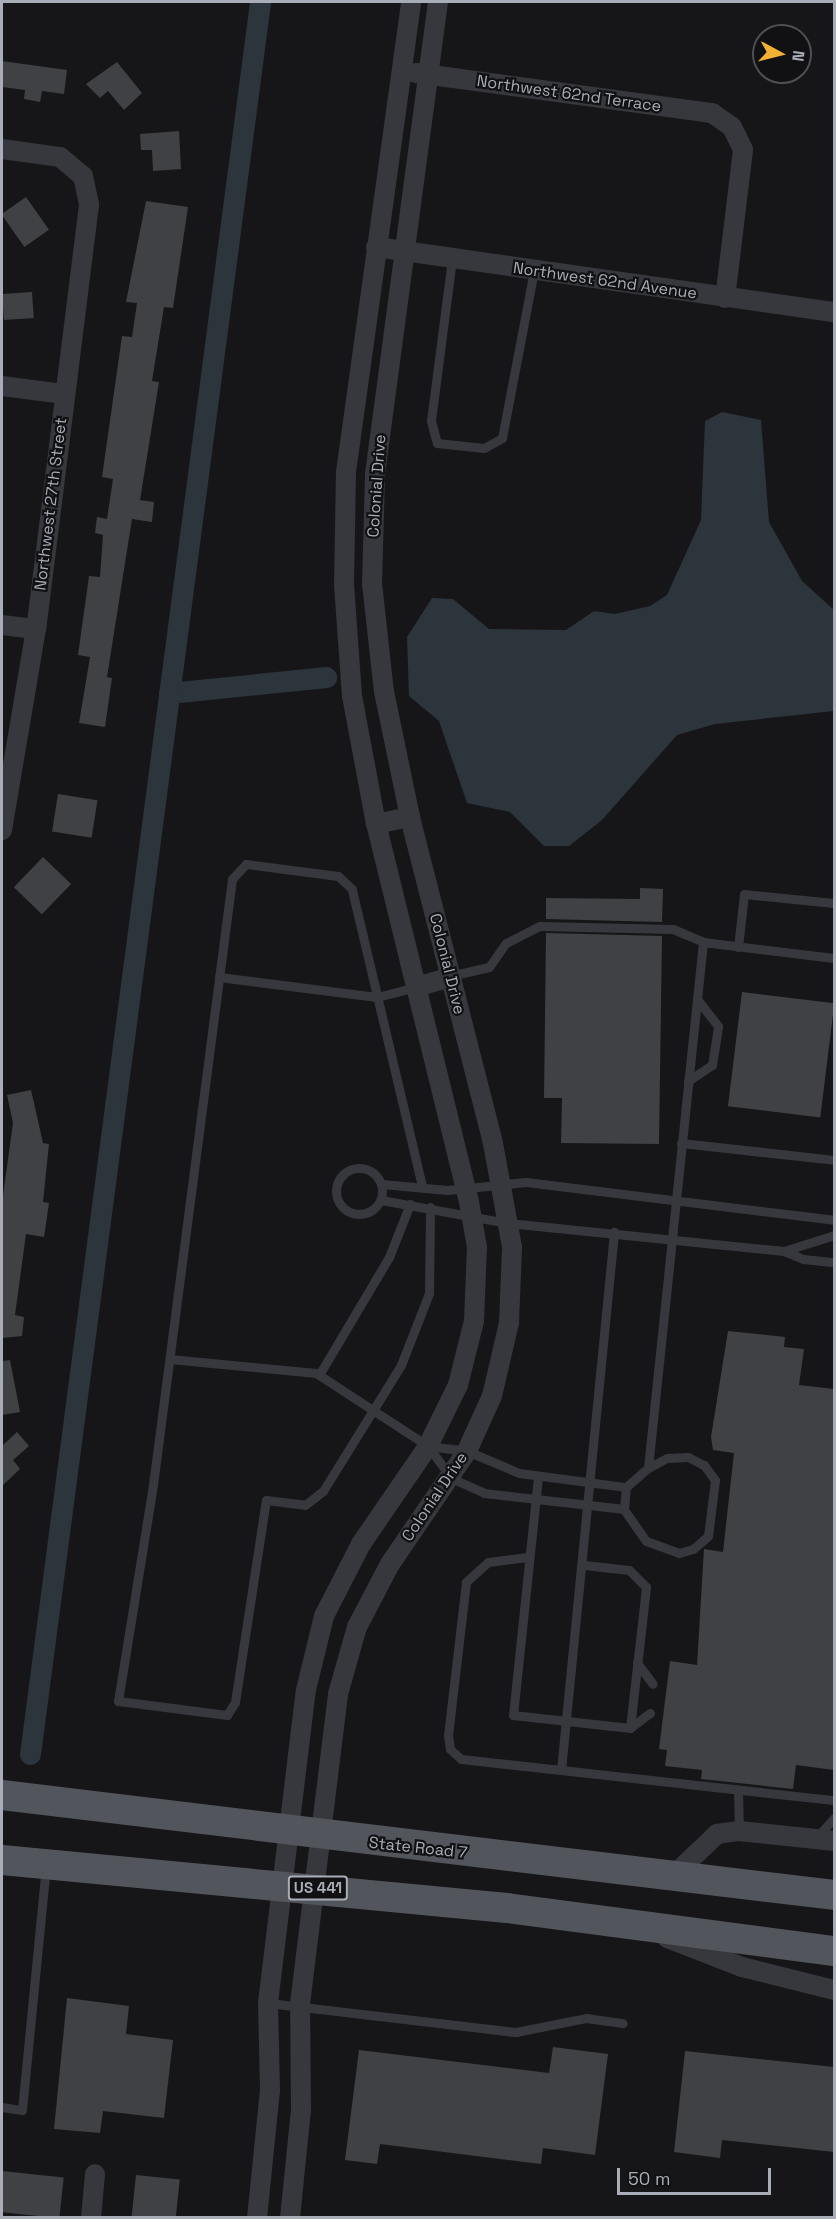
<!DOCTYPE html>
<style>
body{margin:0}
#map{position:relative;width:836px;height:2219px;overflow:hidden;background:#161618;font-family:"Space Grotesk",sans-serif}
div>[style]{position:absolute}
.water>*{inset:0;background:#2c353c}
.canal>*{height:21px;margin:-10.5px;padding:0 10.5px;transform-origin:10.5px;border-radius:10.5px;background:#2c353c}
.building>*{inset:0;background:#404145;transform-origin:0 0}
.service>*{height:9px;margin:-4.5px;padding:0 4.5px;transform-origin:4.5px;border-radius:4.5px;background:#37383d}
.service>.ring{margin:-4.5px;padding:0;box-sizing:content-box;background:none;border:9px solid #37383d;border-radius:50%}
.minor>*{height:20px;margin:-10px;padding:0 10px;transform-origin:10px;border-radius:10px;background:#37383d}
.primary>*{height:30px;margin:-15px;padding:0 15px;transform-origin:15px;border-radius:15px;background:#53555c}
span{translate:-50% -50%;white-space:nowrap;text-align:center;line-height:1.15;-webkit-text-stroke:4.5px #111113;paint-order:stroke}
.shield-label span{padding:2px 4px;background:#111113;border:2px solid;border-radius:4px;-webkit-text-stroke-width:0}
.shield-label{font-size:15px;color:#a8adb8;font-weight:700}
.street-label{font-size:16px;color:#a8adb8}
.frame{position:absolute;inset:0;border:3px solid #a8adb8;pointer-events:none}
.north{position:absolute;left:752px;top:24px;width:60px;height:60px;box-sizing:border-box;background:#111113;border:2px solid #4d4f55;border-radius:50%;rotate:97deg;font-size:16px;font-weight:700;line-height:24px;text-align:center;color:#a8adb8}
.north::after{content:'';display:block;margin:auto;width:21px;height:27px;background:#f2b134;clip-path:polygon(50% 0,100% 100%,50% 72%,0 100%)}
.scale{position:absolute;left:617px;top:2168px;width:154px;height:27px;box-sizing:border-box;border:3px solid #a8adb8;border-top:0;padding-left:8px;font-size:18px;line-height:21px;white-space:nowrap;color:#a8adb8;-webkit-text-stroke:4px #111113;paint-order:stroke}
</style>
<div id="map">
<div class="water">
<i style="clip-path:polygon(722px 412px,761px 420px,769px 522px,802px 581px,834px 610px,834px 711px,715px 724px,677px 735px,602px 820px,569px 846px,544px 846px,510px 812px,467px 803px,439px 721px,409px 696px,407px 637px,432px 598px,453px 599px,489px 629px,566px 630px,594px 611px,615px 614px,650px 606px,667px 595px,701px 520px,705px 421px)"></i>
</div>
<div class="canal">
<i style="left:169px;top:693px;width:158px;rotate:-5.8deg"></i>
<i style="left:30px;top:1754px;width:1767px;rotate:-82.52deg"></i>
</div>
<div class="building">
<i style="clip-path:polygon(2px 61px,67px 70px,64px 94px,42px 91px,40px 102px,24px 99px,25px 90px,2px 87px)"></i>
<i style="clip-path:polygon(117px 62px,142px 93px,124px 110px,108px 91px,100px 98px,86px 84px)"></i>
<i style="clip-path:polygon(179px 131px,181px 169px,153px 171px,152px 150px,141px 150px,140px 134px)"></i>
<i style="left:26px;top:197px;width:40px;height:30px;rotate:55deg"></i>
<i style="clip-path:polygon(146px 201px,188px 207px,173px 308px,164px 307px,152px 381px,159px 382px,140px 500px,154px 502px,152px 522px,132px 519px,107px 677px,112px 678px,105px 727px,79px 723px,90px 657px,78px 655px,89px 576px,100px 577px,103px 535px,95px 533px,97px 517px,107px 519px,113px 479px,102px 477px,122px 336px,132px 337px,137px 303px,126px 302px)"></i>
<i style="left:32px;top:292px;width:26px;height:30px;rotate:86deg"></i>
<i style="left:58px;top:794px;width:40px;height:38px;rotate:9deg"></i>
<i style="left:43px;top:857px;width:39px;height:42px;rotate:44deg"></i>
<i style="clip-path:polygon(640px 888px,663px 889px,662px 922px,546px 919px,546px 898px,640px 899px)"></i>
<i style="clip-path:polygon(546px 933px,662px 936px,659px 1144px,561px 1143px,562px 1098px,544px 1098px)"></i>
<i style="left:742px;top:992px;width:93px;height:115px;rotate:7deg"></i>
<i style="clip-path:polygon(31px 1090px,43px 1143px,49px 1144px,43px 1202px,49px 1203px,44px 1237px,26px 1234px,15px 1315px,24px 1317px,22px 1336px,2px 1338px,2px 1203px,13px 1123px,7px 1095px)"></i>
<i style="clip-path:polygon(728px 1331px,785px 1337px,784px 1347px,804px 1349px,799px 1385px,834px 1389px,834px 1770px,796px 1765px,793px 1789px,701px 1779px,702px 1770px,665px 1766px,667px 1750px,659px 1749px,670px 1661px,697px 1665px,704px 1549px,723px 1552px,734px 1453px,713px 1450px,711px 1437px)"></i>
<i style="clip-path:polygon(10px 1360px,20px 1412px,2px 1415px,2px 1361px)"></i>
<i style="clip-path:polygon(17px 1432px,29px 1446px,13px 1460px,20px 1469px,2px 1486px,2px 1446px)"></i>
<i style="clip-path:polygon(67px 1998px,129px 2006px,126px 2034px,173px 2040px,164px 2118px,103px 2111px,100px 2133px,54px 2129px)"></i>
<i style="clip-path:polygon(553px 2047px,608px 2054px,595px 2155px,543px 2148px,541px 2164px,380px 2144px,377px 2164px,345px 2160px,359px 2050px,549px 2073px)"></i>
<i style="clip-path:polygon(685px 2051px,834px 2067px,834px 2152px,722px 2140px,720px 2158px,674px 2152px)"></i>
<i style="left:2px;top:2171px;width:62px;height:41px;rotate:6deg"></i>
<i style="left:136px;top:2175px;width:44px;height:42px;rotate:6deg"></i>
</div>
<div class="service">
<i style="left:452px;top:259px;width:163px;rotate:97.4deg"></i>
<i style="left:431px;top:421px;width:23px;rotate:75deg"></i>
<i style="left:437px;top:443px;width:47px;rotate:6.1deg"></i>
<i style="left:484px;top:448px;width:21px;rotate:-29deg"></i>
<i style="left:502px;top:438px;width:170px;rotate:-79.2deg"></i>
<i style="left:738px;top:947px;width:53px;rotate:-83.5deg"></i>
<i style="left:744px;top:894px;width:90px;rotate:5.7deg"></i>
<i style="left:450px;top:976px;width:40px;rotate:-13deg"></i>
<i style="left:489px;top:967px;width:29px;rotate:-55deg"></i>
<i style="left:506px;top:943px;width:38px;rotate:-27deg"></i>
<i style="left:540px;top:926px;width:133px;rotate:1.3deg"></i>
<i style="left:673px;top:929px;width:33px;rotate:23deg"></i>
<i style="left:703px;top:942px;width:132px;rotate:7deg"></i>
<i style="left:219px;top:977px;width:159px;rotate:7.2deg"></i>
<i style="left:377px;top:997px;width:40px;rotate:-14.4deg"></i>
<i style="left:688px;top:1081px;width:29px;rotate:-34deg"></i>
<i style="left:712px;top:1065px;width:39px;rotate:-81deg"></i>
<i style="left:718px;top:1026px;width:34px;rotate:-128deg"></i>
<i style="left:681px;top:1143px;width:154px;rotate:6.3deg"></i>
<i class="ring" style="left:336px;top:1168px;width:37px;height:37px"></i>
<i style="left:382px;top:1184px;width:65px;rotate:5.3deg"></i>
<i style="left:447px;top:1190px;width:79px;rotate:-5.8deg"></i>
<i style="left:526px;top:1182px;width:310px;rotate:7deg"></i>
<i style="left:422px;top:1186px;width:305px;rotate:-103.3deg"></i>
<i style="left:352px;top:889px;width:19px;rotate:-137deg"></i>
<i style="left:338px;top:876px;width:93px;rotate:-172.6deg"></i>
<i style="left:246px;top:864px;width:21px;rotate:133deg"></i>
<i style="left:232px;top:879px;width:611px;rotate:97.43deg"></i>
<i style="left:153px;top:1485px;width:219px;rotate:99.2deg"></i>
<i style="left:118px;top:1701px;width:110px;rotate:7.3deg"></i>
<i style="left:227px;top:1715px;width:15px;rotate:-58deg"></i>
<i style="left:235px;top:1702px;width:204px;rotate:-81.3deg"></i>
<i style="left:266px;top:1500px;width:39px;rotate:7deg"></i>
<i style="left:305px;top:1505px;width:23px;rotate:-38deg"></i>
<i style="left:323px;top:1491px;width:148px;rotate:-58.2deg"></i>
<i style="left:401px;top:1365px;width:77px;rotate:-68.7deg"></i>
<i style="left:429px;top:1293px;width:86px;rotate:-89.3deg"></i>
<i style="left:381px;top:1200px;width:129px;rotate:10.3deg"></i>
<i style="left:508px;top:1223px;width:277px;rotate:5.8deg"></i>
<i style="left:784px;top:1251px;width:21px;rotate:23deg"></i>
<i style="left:803px;top:1259px;width:31px;rotate:6deg"></i>
<i style="left:784px;top:1251px;width:52px;rotate:-17.7deg"></i>
<i style="left:170px;top:1359px;width:147px;rotate:5.5deg"></i>
<i style="left:316px;top:1373px;width:134px;rotate:33.1deg"></i>
<i style="left:428px;top:1446px;width:39px;rotate:54deg"></i>
<i style="left:451px;top:1478px;width:36px;rotate:24deg"></i>
<i style="left:484px;top:1493px;width:141px;rotate:6.5deg"></i>
<i style="left:319px;top:1375px;width:137px;rotate:-59.3deg"></i>
<i style="left:389px;top:1257px;width:57px;rotate:-68.4deg"></i>
<i style="left:428px;top:1446px;width:39px;rotate:7deg"></i>
<i style="left:467px;top:1451px;width:56px;rotate:22.9deg"></i>
<i style="left:519px;top:1473px;width:108px;rotate:7.5deg"></i>
<i style="left:688px;top:1457px;width:18px;rotate:27deg"></i>
<i style="left:704px;top:1465px;width:19px;rotate:54deg"></i>
<i style="left:715px;top:1480px;width:56px;rotate:97.1deg"></i>
<i style="left:708px;top:1536px;width:20px;rotate:139deg"></i>
<i style="left:693px;top:1549px;width:15px;rotate:164deg"></i>
<i style="left:679px;top:1553px;width:35px;rotate:-160deg"></i>
<i style="left:646px;top:1541px;width:39px;rotate:-125deg"></i>
<i style="left:624px;top:1509px;width:22px;rotate:-85deg"></i>
<i style="left:626px;top:1487px;width:29px;rotate:-41deg"></i>
<i style="left:648px;top:1468px;width:21px;rotate:-28deg"></i>
<i style="left:667px;top:1458px;width:21px;rotate:-3deg"></i>
<i style="left:648px;top:1468px;width:529px;rotate:-84.03deg"></i>
<i style="left:538px;top:1477px;width:239px;rotate:96deg"></i>
<i style="left:513px;top:1715px;width:118px;rotate:6.3deg"></i>
<i style="left:630px;top:1728px;width:142px;rotate:-83.5deg"></i>
<i style="left:646px;top:1587px;width:24px;rotate:-135deg"></i>
<i style="left:629px;top:1570px;width:45px;rotate:-173.7deg"></i>
<i style="left:528px;top:1557px;width:40px;rotate:172.9deg"></i>
<i style="left:488px;top:1562px;width:30px;rotate:138deg"></i>
<i style="left:466px;top:1582px;width:154px;rotate:96.7deg"></i>
<i style="left:448px;top:1735px;width:14px;rotate:82deg"></i>
<i style="left:450px;top:1749px;width:15px;rotate:42deg"></i>
<i style="left:461px;top:1759px;width:375px;rotate:6.3deg"></i>
<i style="left:637px;top:1663px;width:26px;rotate:53deg"></i>
<i style="left:630px;top:1728px;width:25px;rotate:-37deg"></i>
<i style="left:561px;top:1770px;width:541px;rotate:-84.37deg"></i>
<i style="left:738px;top:1790px;width:41px;rotate:88.6deg"></i>
<i style="left:816px;top:1838px;width:27px;rotate:-48deg"></i>
<i style="left:268px;top:2003px;width:250px;rotate:6.7deg"></i>
<i style="left:516px;top:2032px;width:71px;rotate:-11.3deg"></i>
<i style="left:586px;top:2018px;width:37px;rotate:8deg"></i>
<i style="left:2px;top:2107px;width:20px;rotate:9deg"></i>
<i style="left:22px;top:2110px;width:244px;rotate:-84.4deg"></i>
</div>
<div class="minor">
<i style="left:416px;top:73px;width:299px;rotate:7.7deg"></i>
<i style="left:712px;top:113px;width:24px;rotate:35deg"></i>
<i style="left:732px;top:127px;width:25px;rotate:64deg"></i>
<i style="left:743px;top:150px;width:149px;rotate:96.9deg"></i>
<i style="left:2px;top:149px;width:59px;rotate:7.9deg"></i>
<i style="left:60px;top:157px;width:30px;rotate:40deg"></i>
<i style="left:83px;top:176px;width:30px;rotate:78deg"></i>
<i style="left:89px;top:205px;width:427px;rotate:97.1deg"></i>
<i style="left:36px;top:629px;width:204px;rotate:99.6deg"></i>
<i style="left:376px;top:247px;width:463px;rotate:8.1deg"></i>
<i style="left:2px;top:386px;width:63px;rotate:7.4deg"></i>
<i style="left:2px;top:625px;width:34px;rotate:7deg"></i>
<i style="left:376px;top:824px;width:35px;rotate:-12deg"></i>
<i style="left:416px;top:987px;width:35px;rotate:-16deg"></i>
<i style="left:673px;top:1876px;width:61px;rotate:-43.7deg"></i>
<i style="left:717px;top:1834px;width:22px;rotate:-8deg"></i>
<i style="left:739px;top:1831px;width:96px;rotate:6deg"></i>
<i style="left:667px;top:1938px;width:80px;rotate:21.1deg"></i>
<i style="left:742px;top:1967px;width:95px;rotate:14deg"></i>
<i style="left:91px;top:2218px;width:44px;rotate:-84.8deg"></i>
<i style="left:257px;top:2218px;width:128px;rotate:-84.2deg"></i>
<i style="left:270px;top:2091px;width:88px;rotate:-91.3deg"></i>
<i style="left:268px;top:2003px;width:315px;rotate:-83.1deg"></i>
<i style="left:306px;top:1690px;width:76px;rotate:-76.3deg"></i>
<i style="left:324px;top:1616px;width:81px;rotate:-62.8deg"></i>
<i style="left:361px;top:1544px;width:119px;rotate:-55.6deg"></i>
<i style="left:428px;top:1446px;width:68px;rotate:-63.8deg"></i>
<i style="left:458px;top:1385px;width:66px;rotate:-76deg"></i>
<i style="left:474px;top:1321px;width:74px;rotate:-87.7deg"></i>
<i style="left:477px;top:1247px;width:46px;rotate:-100.1deg"></i>
<i style="left:469px;top:1202px;width:389px;rotate:-103.8deg"></i>
<i style="left:376px;top:824px;width:130px;rotate:-100.6deg"></i>
<i style="left:352px;top:696px;width:111px;rotate:-94.1deg"></i>
<i style="left:344px;top:585px;width:113px;rotate:-89deg"></i>
<i style="left:346px;top:472px;width:474px;rotate:-82.1deg"></i>
<i style="left:290px;top:2218px;width:109px;rotate:-84.2deg"></i>
<i style="left:301px;top:2110px;width:106px;rotate:-90.5deg"></i>
<i style="left:300px;top:2004px;width:312px;rotate:-83deg"></i>
<i style="left:338px;top:1694px;width:70px;rotate:-74.2deg"></i>
<i style="left:357px;top:1627px;width:71px;rotate:-62.4deg"></i>
<i style="left:390px;top:1564px;width:137px;rotate:-55.7deg"></i>
<i style="left:467px;top:1451px;width:60px;rotate:-65.6deg"></i>
<i style="left:492px;top:1396px;width:75px;rotate:-76.9deg"></i>
<i style="left:509px;top:1323px;width:76px;rotate:-87.7deg"></i>
<i style="left:512px;top:1247px;width:106px;rotate:-100.4deg"></i>
<i style="left:493px;top:1143px;width:336px;rotate:-104.3deg"></i>
<i style="left:410px;top:817px;width:128px;rotate:-101.7deg"></i>
<i style="left:384px;top:692px;width:109px;rotate:-96.3deg"></i>
<i style="left:372px;top:584px;width:110px;rotate:-88.4deg"></i>
<i style="left:375px;top:474px;width:476px;rotate:-82.4deg"></i>
</div>
<div class="primary">
<i style="left:2px;top:1795px;width:838px;rotate:6.85deg"></i>
<i style="left:2px;top:1860px;width:507px;rotate:5.43deg"></i>
<i style="left:507px;top:1908px;width:330px;rotate:7.5deg"></i>
</div>
<div class="shield-label">
<span style="left:318px;top:1888px">US 441</span>
</div>
<div class="street-label">
<span style="left:569px;top:94px;rotate:8deg">Northwest 62nd Terrace</span>
<span style="left:605px;top:281px;rotate:8deg">Northwest 62nd Avenue</span>
<span style="left:377px;top:486px;rotate:-86deg">Colonial Drive</span>
<span style="left:51px;top:504px;rotate:-83deg">Northwest 27th Street</span>
<span style="left:447px;top:964px;rotate:76deg">Colonial Drive</span>
<span style="left:435px;top:1497px;rotate:-56deg">Colonial Drive</span>
<span style="left:418px;top:1848px;rotate:6deg">State Road 7</span>
</div>
<div class="frame"></div>
<div class="north">N</div>
<div class="scale">50 m</div>
</div>
